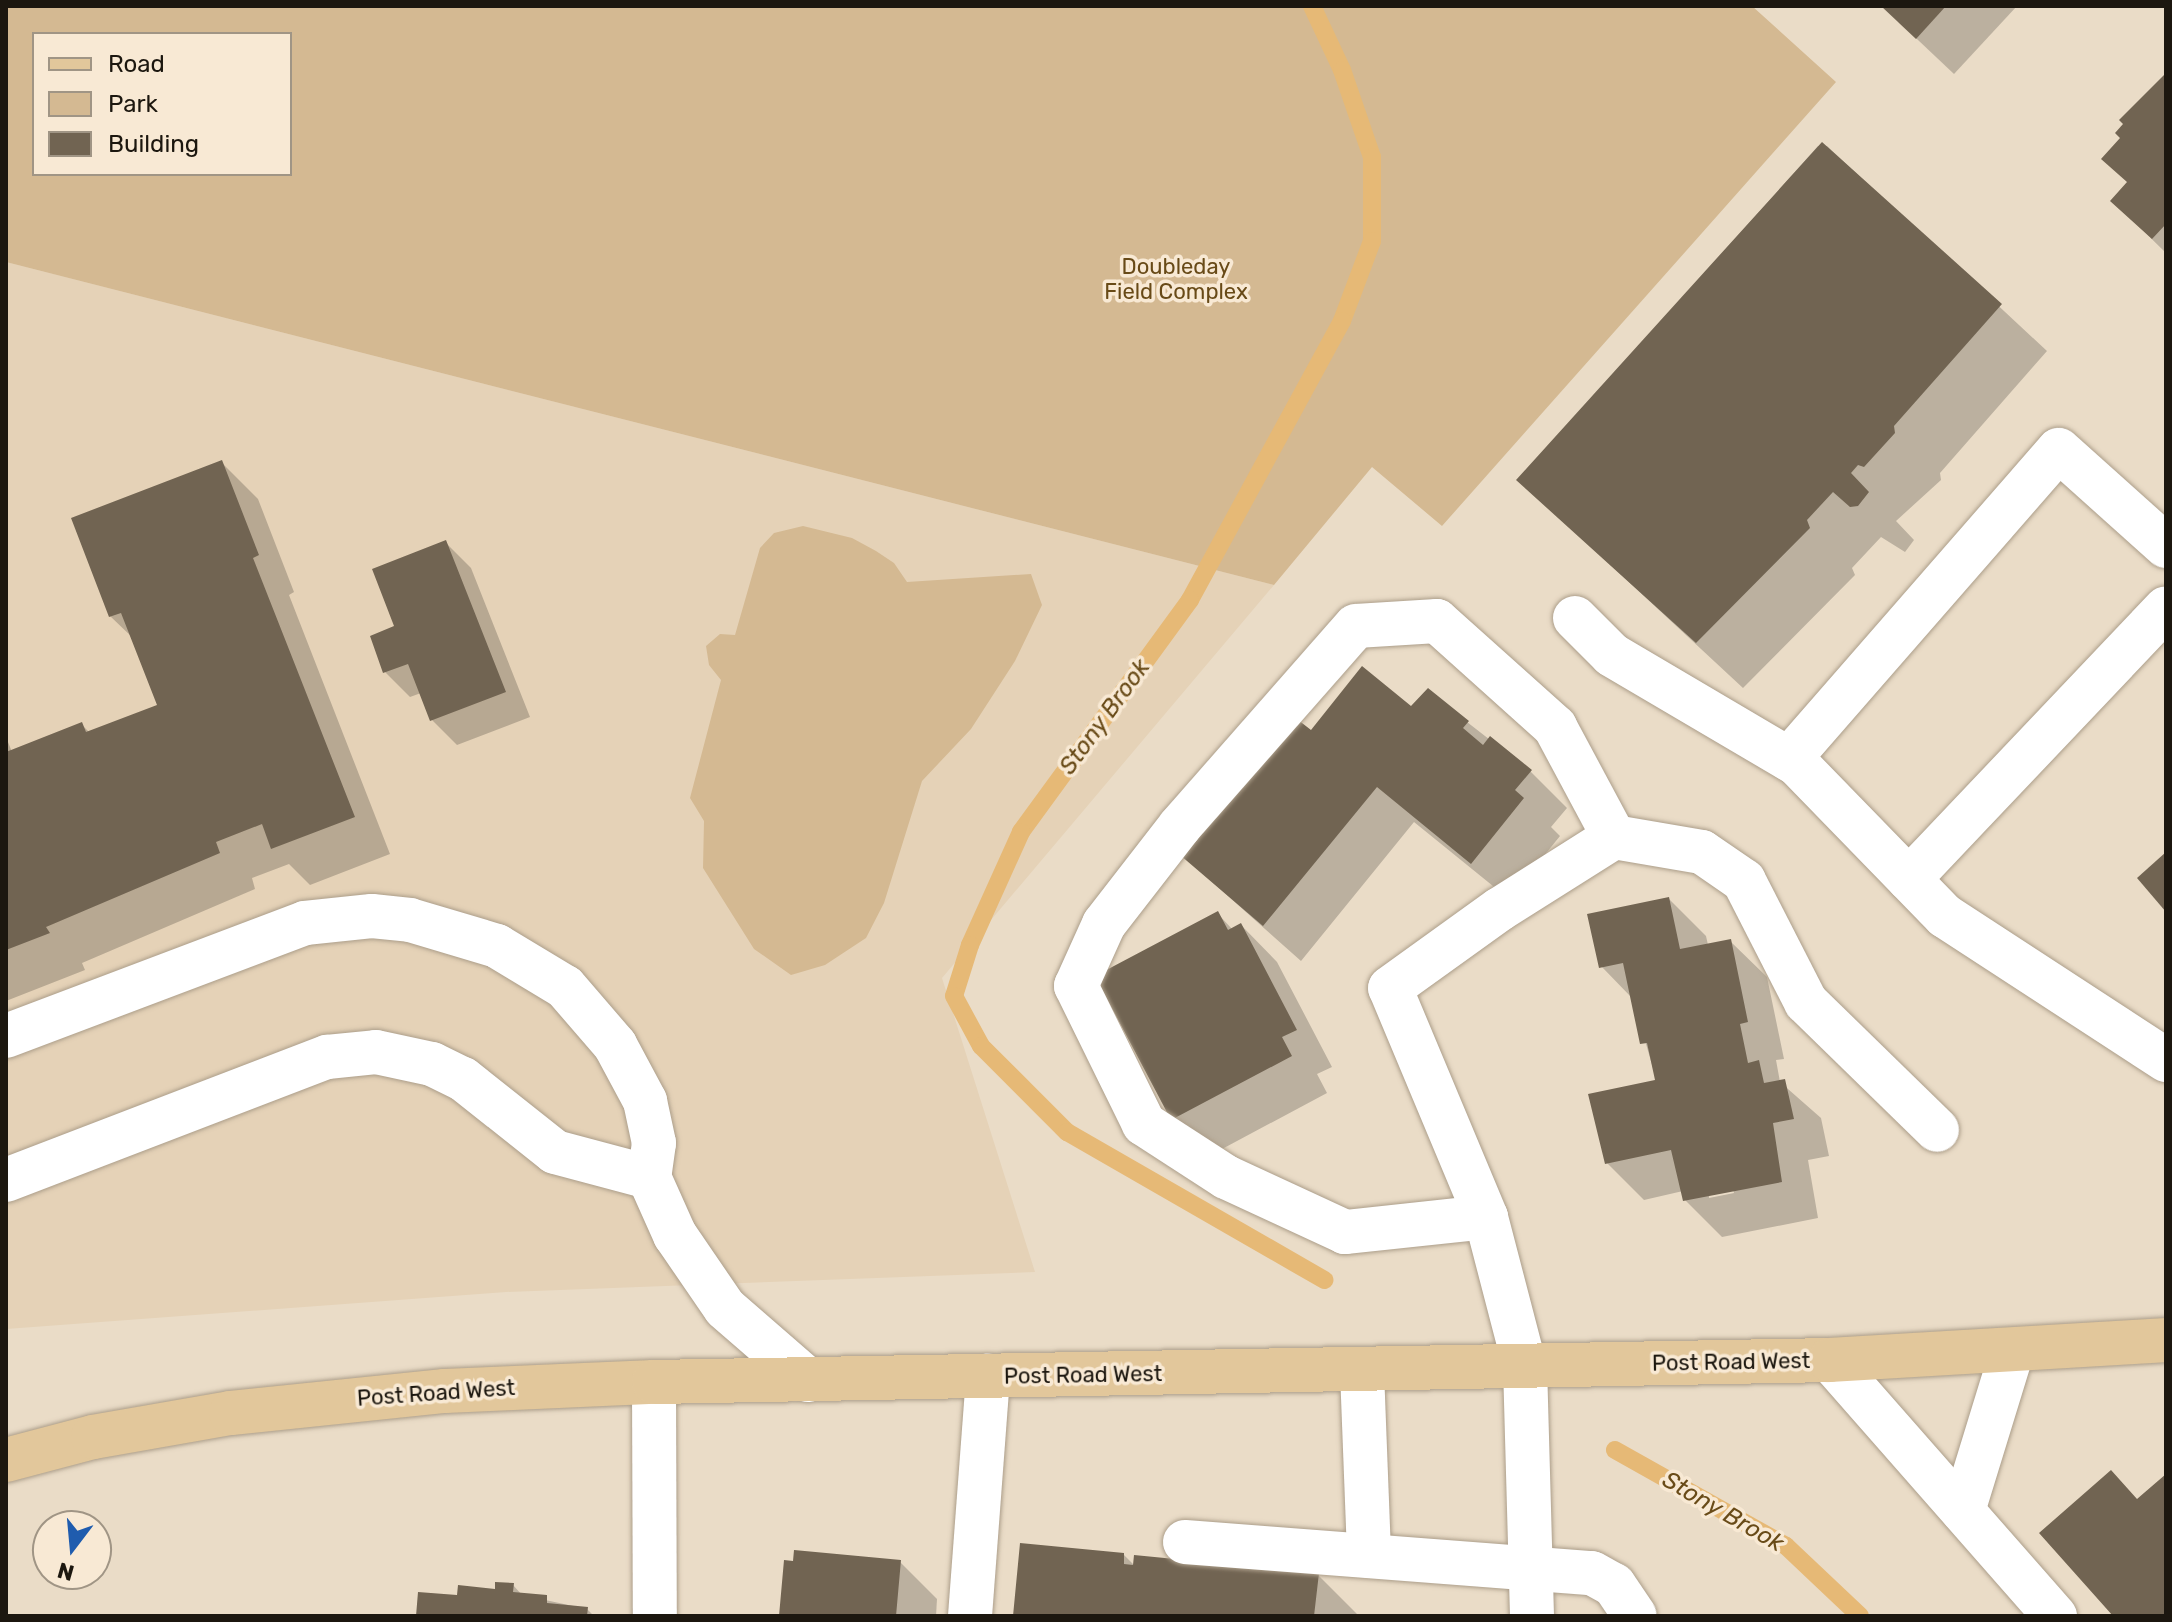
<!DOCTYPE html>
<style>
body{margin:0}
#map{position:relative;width:2172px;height:1622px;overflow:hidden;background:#eadcc7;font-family:Rubik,sans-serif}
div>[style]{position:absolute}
.built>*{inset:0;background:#e5d2b7}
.green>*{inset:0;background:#d4b992}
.shadow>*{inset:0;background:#0003}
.stream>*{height:18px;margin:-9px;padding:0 9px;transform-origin:9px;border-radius:9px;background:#e6b976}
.building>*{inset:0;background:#716452}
.roads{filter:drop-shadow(0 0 2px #ac9e8a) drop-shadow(0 0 2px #ac9e8a)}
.minor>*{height:44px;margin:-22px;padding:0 22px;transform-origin:22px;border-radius:22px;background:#fff}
.major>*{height:44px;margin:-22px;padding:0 22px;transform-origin:22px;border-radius:22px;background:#e2c79b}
span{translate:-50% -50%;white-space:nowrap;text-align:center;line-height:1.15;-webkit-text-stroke:7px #f8e9d4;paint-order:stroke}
.park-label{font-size:22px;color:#684a17}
.street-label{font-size:22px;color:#1c170f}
.water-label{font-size:24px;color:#694b18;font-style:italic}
.frame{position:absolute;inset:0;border:8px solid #1c170f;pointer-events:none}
.legend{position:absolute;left:32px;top:32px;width:260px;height:144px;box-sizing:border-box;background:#f8e9d4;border:2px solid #a09585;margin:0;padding:10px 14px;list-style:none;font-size:24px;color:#1c170f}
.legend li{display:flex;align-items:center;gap:16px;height:40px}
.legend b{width:40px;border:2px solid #a09585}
.north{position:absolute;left:32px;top:1510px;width:80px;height:80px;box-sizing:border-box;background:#f8e9d4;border:2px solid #a09585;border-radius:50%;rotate:196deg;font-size:22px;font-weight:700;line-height:32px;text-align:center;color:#1c170f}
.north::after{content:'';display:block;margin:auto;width:28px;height:36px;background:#1f5cae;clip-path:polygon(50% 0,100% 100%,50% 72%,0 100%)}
</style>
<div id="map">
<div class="built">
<i style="clip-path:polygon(6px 262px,1274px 585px,942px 978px,1035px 1272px,506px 1292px,6px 1329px)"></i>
</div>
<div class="green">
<i style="clip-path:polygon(evenodd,6px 6px,1752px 6px,1836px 82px,1442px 526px,1372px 467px,1274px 585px,6px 262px,6px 6px,34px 34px,290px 34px,290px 174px,34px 174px,34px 34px)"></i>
<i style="clip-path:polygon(803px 526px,852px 538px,876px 551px,894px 563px,907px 582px,1031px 574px,1042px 605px,1015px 661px,971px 729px,922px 781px,884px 903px,866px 938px,825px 965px,791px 975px,754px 949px,703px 868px,704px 821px,690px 798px,721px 680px,709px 665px,706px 646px,720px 634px,735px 635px,760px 548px,774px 533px)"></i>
</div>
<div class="shadow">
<i style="clip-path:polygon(1882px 6px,2017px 6px,1954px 74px)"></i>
<i style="clip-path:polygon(2166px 74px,2166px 253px,2113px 201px,2129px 183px,2123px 138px)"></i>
<i style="clip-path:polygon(1818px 146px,1827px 146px,2047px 351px,1940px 473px,1941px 480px,1896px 521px,1914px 540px,1905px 552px,1881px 537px,1852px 568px,1855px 575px,1743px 688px,1519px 480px)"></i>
<i style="clip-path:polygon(221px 462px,258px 499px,294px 592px,289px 595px,390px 854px,310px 885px,289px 864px,252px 878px,255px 889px,82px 963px,85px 970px,6px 1001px,6px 737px,12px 752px,82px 725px,90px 733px,159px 706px,134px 639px,110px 616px)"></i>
<i style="clip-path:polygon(446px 543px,471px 568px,530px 717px,457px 745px,432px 720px,421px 693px,410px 697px,385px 672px,397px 627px)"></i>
<i style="clip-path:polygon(1411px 709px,1467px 722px,1530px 771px,1567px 808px,1551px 827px,1560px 836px,1509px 899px,1414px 822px,1301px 961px,1182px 855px,1311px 733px)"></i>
<i style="clip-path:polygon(evenodd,1669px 899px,1706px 936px,1708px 945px,1730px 941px,1767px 977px,1784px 1059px,1776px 1060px,1780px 1082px,1821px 1118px,1829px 1156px,1808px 1160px,1818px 1218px,1722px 1237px,1685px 1200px,1683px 1191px,1644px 1200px,1607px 1163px,1657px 1082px,1633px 999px,1601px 966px,1669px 899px,1733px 1189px,1734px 1193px,1709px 1198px,1709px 1194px,1733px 1189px)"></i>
<i style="clip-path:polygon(1218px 914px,1233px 930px,1241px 925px,1277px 962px,1332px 1067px,1317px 1074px,1327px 1093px,1209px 1156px,1172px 1119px)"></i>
<i style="clip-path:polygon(1124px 1555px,1135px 1566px,1318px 1575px,1359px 1616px,1015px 1616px)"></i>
<i style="clip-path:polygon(900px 1562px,937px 1599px,936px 1616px,781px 1616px)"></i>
<i style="clip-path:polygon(513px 1585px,522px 1595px,587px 1609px,594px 1616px,418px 1616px,458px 1597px)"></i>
</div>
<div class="stream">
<i style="left:1312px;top:6px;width:71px;rotate:64.9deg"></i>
<i style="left:1342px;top:70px;width:92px;rotate:71deg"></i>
<i style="left:1372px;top:157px;width:84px;rotate:90deg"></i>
<i style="left:1372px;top:241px;width:85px;rotate:110.6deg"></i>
<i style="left:1342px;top:321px;width:318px;rotate:118.6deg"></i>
<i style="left:1190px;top:600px;width:287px;rotate:126.1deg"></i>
<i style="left:1021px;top:832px;width:124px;rotate:114.3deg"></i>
<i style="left:970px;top:945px;width:53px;rotate:107.4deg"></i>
<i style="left:954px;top:996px;width:57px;rotate:61.6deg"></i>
<i style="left:981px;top:1046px;width:122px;rotate:45deg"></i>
<i style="left:1067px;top:1132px;width:297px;rotate:29.9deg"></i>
<i style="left:1615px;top:1450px;width:196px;rotate:29.3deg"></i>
<i style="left:1786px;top:1546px;width:102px;rotate:43.4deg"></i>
</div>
<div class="building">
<i style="clip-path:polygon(1881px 6px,1946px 6px,1916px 39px)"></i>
<i style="clip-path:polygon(2166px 73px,2166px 224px,2152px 239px,2110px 201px,2127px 182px,2101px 159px,2120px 138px,2115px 133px,2123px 124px,2119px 120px)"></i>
<i style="clip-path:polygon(1822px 142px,2002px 304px,1894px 426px,1895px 433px,1864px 467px,1858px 465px,1851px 473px,1869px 492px,1858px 506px,1850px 507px,1833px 492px,1807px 520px,1810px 528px,1696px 643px,1516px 480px)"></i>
<i style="clip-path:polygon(222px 460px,259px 555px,253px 558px,355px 817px,271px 849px,262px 824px,216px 842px,220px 853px,46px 927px,50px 933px,6px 950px,6px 752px,82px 722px,86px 732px,157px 705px,121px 613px,109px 617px,71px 518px)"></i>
<i style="clip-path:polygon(446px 540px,506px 692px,430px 721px,408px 664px,383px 673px,370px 636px,394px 626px,372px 569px)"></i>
<i style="clip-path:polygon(1362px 666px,1411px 706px,1428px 688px,1469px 721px,1463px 728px,1483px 745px,1490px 736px,1532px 770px,1515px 790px,1524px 798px,1471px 864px,1377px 787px,1263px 926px,1180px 855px,1293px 716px,1311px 730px)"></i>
<i style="clip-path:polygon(2166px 852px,2166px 912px,2137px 878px)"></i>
<i style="clip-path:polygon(1669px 897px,1680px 949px,1731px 939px,1748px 1022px,1740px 1024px,1748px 1063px,1759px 1060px,1764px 1083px,1785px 1079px,1794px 1119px,1773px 1123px,1782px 1182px,1683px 1201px,1671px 1150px,1605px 1164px,1588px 1094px,1655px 1080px,1647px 1043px,1640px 1044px,1623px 963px,1599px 968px,1587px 914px)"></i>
<i style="clip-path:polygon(1218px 911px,1228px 930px,1241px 923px,1297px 1030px,1282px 1037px,1292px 1056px,1171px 1120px,1095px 976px)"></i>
<i style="clip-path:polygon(2111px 1470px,2137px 1499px,2166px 1474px,2166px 1616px,2113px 1616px,2039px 1533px)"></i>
<i style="clip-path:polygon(1020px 1543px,1124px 1553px,1124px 1564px,1133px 1565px,1134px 1555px,1319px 1573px,1314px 1616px,1013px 1616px)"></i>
<i style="clip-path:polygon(794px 1550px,901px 1560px,896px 1616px,779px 1616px,784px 1560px,793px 1561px)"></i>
<i style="clip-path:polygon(495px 1582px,514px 1583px,513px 1592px,547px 1595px,547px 1603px,588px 1607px,587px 1616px,416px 1616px,418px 1592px,457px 1595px,458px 1585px,495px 1589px)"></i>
</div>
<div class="roads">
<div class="minor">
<i style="left:1575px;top:618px;width:52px;rotate:45deg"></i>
<i style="left:1612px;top:655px;width:215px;rotate:30.5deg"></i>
<i style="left:1797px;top:764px;width:212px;rotate:45.8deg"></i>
<i style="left:1945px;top:916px;width:264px;rotate:33.1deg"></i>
<i style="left:1789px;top:759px;width:410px;rotate:-48.9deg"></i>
<i style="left:2059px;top:450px;width:144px;rotate:41.9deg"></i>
<i style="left:1909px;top:879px;width:373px;rotate:-46.5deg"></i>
<i style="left:6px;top:1036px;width:320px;rotate:-20.7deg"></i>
<i style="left:305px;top:923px;width:67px;rotate:-6deg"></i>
<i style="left:372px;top:916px;width:38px;rotate:6deg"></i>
<i style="left:410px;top:920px;width:91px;rotate:16.6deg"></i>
<i style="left:497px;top:946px;width:79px;rotate:31.1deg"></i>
<i style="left:565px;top:987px;width:77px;rotate:49.2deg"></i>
<i style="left:615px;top:1045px;width:64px;rotate:61.8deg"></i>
<i style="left:645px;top:1101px;width:43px;rotate:77.9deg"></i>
<i style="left:654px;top:1143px;width:34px;rotate:98deg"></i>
<i style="left:649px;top:1177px;width:64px;rotate:65.9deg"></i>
<i style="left:675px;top:1235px;width:88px;rotate:55.6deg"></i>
<i style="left:725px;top:1308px;width:110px;rotate:40.9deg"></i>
<i style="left:6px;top:1180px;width:344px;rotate:-21deg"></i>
<i style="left:327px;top:1057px;width:49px;rotate:-5.8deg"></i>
<i style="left:376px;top:1052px;width:57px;rotate:12.1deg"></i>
<i style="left:432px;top:1064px;width:34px;rotate:26deg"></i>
<i style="left:463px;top:1079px;width:117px;rotate:38.4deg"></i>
<i style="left:555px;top:1152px;width:97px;rotate:14.9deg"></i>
<i style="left:1486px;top:1217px;width:142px;rotate:173.9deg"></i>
<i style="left:1345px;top:1232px;width:131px;rotate:-155.2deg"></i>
<i style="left:1226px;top:1177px;width:98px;rotate:-147.1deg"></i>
<i style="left:1144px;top:1124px;width:154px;rotate:-116.2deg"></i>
<i style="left:1076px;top:986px;width:68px;rotate:-65.7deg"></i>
<i style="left:1104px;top:924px;width:124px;rotate:-52.2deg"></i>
<i style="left:1180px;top:826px;width:266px;rotate:-48.7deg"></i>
<i style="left:1356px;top:626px;width:81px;rotate:-3.5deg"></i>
<i style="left:1437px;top:621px;width:159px;rotate:41.9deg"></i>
<i style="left:1555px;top:727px;width:125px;rotate:61.8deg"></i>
<i style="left:1830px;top:1360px;width:341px;rotate:48.7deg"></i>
<i style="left:1362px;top:1371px;width:185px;rotate:87.8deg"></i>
<i style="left:654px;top:1382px;width:234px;rotate:89.8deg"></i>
<i style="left:1963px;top:1511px;width:166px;rotate:-72.9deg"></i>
<i style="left:1185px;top:1542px;width:408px;rotate:4.4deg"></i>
<i style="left:1592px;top:1573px;width:25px;rotate:29deg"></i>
<i style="left:1614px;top:1585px;width:37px;rotate:56deg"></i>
<i style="left:970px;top:1616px;width:241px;rotate:-85.7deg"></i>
<i style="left:1532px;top:1616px;width:249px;rotate:-91.6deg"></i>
<i style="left:1525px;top:1367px;width:155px;rotate:-104.6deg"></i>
<i style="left:1486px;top:1217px;width:248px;rotate:-112.7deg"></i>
<i style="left:1390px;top:988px;width:135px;rotate:-35.7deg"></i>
<i style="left:1500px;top:909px;width:135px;rotate:-32.3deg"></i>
<i style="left:1614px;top:837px;width:89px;rotate:9.7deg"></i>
<i style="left:1702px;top:852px;width:51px;rotate:34.6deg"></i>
<i style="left:1744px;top:881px;width:136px;rotate:62.9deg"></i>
<i style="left:1806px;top:1002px;width:183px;rotate:44.3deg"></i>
</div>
<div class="major">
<i style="left:6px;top:1460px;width:90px;rotate:-14.8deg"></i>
<i style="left:93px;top:1437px;width:140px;rotate:-9.9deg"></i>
<i style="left:231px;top:1413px;width:215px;rotate:-5.9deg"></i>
<i style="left:445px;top:1391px;width:209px;rotate:-2.5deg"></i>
<i style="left:654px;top:1382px;width:1176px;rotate:-1.07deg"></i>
<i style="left:1830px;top:1360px;width:337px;rotate:-3.4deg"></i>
</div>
</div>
<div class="park-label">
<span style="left:1176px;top:279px">Doubleday<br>Field Complex</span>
</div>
<div class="street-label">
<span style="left:1731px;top:1362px;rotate:-1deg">Post Road West</span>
<span style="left:1083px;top:1375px;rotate:-1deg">Post Road West</span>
<span style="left:436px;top:1393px;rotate:-4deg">Post Road West</span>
</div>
<div class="water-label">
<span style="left:1105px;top:717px;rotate:-54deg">Stony Brook</span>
<span style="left:1723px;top:1512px;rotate:30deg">Stony Brook</span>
</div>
<div class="frame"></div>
<ul class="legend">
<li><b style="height:10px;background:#e2c79b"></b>Road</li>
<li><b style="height:22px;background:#d4b992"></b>Park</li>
<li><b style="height:22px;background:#716452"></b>Building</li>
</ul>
<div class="north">N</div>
</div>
